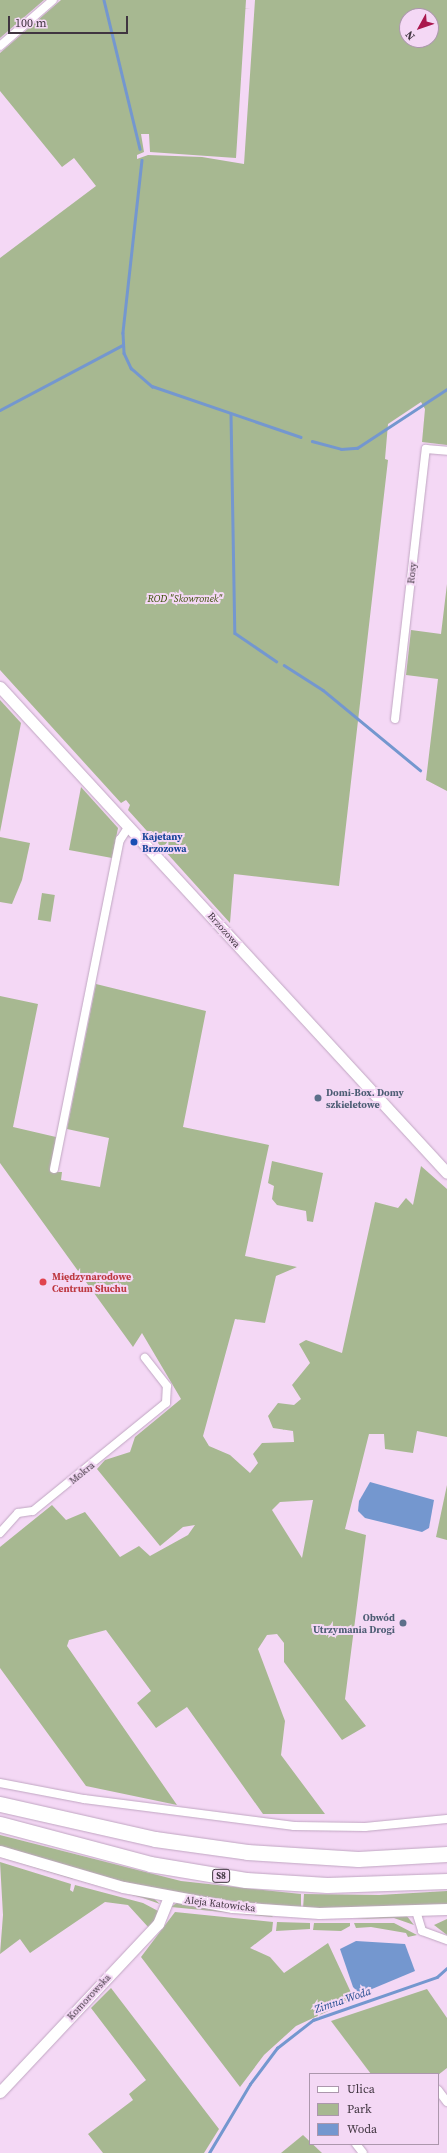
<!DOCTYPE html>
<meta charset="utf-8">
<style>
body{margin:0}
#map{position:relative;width:447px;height:2153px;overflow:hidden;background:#f4d8f5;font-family:"Source Serif 4",serif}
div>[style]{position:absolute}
.green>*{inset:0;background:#a7b891;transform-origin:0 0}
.water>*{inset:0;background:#7497cf}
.stream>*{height:2.5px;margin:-1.25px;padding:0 1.25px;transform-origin:1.25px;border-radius:1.25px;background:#7497cf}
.roads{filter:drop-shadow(0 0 1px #c0a6c2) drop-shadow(0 0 1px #c0a6c2)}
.street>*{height:8px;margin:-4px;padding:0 4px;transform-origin:4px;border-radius:4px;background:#fff}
.secondary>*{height:11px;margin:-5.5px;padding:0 5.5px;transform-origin:5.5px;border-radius:5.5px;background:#fff}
.highway>*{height:15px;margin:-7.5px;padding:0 7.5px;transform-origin:7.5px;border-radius:7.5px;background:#fff}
.dots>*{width:11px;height:11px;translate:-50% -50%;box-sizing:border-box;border:2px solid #f4d8f5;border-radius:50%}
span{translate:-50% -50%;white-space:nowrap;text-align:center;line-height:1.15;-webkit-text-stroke:4px #f4d8f5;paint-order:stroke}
.shield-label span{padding:1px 3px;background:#f4d8f5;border:1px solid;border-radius:3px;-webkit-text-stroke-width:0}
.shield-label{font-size:9px;color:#403540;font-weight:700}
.street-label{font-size:10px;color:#403540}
.park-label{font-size:10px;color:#354c01;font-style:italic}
.transit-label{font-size:10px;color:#164399;font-weight:700}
.left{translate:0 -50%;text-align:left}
.service-label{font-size:10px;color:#4e5e75;font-weight:700}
.right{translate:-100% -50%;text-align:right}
.health-label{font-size:10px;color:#be3a42;font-weight:700}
.water-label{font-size:11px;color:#214a8f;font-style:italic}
.legend{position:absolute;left:309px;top:2073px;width:130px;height:72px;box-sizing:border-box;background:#f4d8f5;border:1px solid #ac97ad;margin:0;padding:5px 7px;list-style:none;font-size:12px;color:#403540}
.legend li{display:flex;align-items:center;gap:8px;height:20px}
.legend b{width:20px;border:1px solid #ac97ad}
.north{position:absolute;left:399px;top:8px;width:40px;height:40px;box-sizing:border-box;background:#f4d8f5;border:1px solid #ac97ad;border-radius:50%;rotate:230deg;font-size:11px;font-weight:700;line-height:16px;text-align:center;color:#403540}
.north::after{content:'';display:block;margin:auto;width:14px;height:18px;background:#aa184e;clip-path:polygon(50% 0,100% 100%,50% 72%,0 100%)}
.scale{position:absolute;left:8px;top:16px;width:120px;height:18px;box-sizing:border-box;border:2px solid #403540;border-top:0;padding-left:5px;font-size:12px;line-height:14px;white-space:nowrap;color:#403540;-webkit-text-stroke:3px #f4d8f5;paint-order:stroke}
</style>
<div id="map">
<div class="green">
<i style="clip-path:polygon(0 0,44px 0,0 38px)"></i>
<i style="clip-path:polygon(evenodd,61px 0,246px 0,236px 158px,150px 152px,149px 134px,141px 134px,144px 152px,137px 155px,137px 159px,148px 155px,202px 157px,244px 164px,255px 0,447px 0,447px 445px,422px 442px,425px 409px,421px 402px,388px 424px,385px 459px,388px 460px,339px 886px,234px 874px,230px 923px,128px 810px,130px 805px,126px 800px,121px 803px,0 670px,0 258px,96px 186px,74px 158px,62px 167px,0 91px,0 53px,61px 0,407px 16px,431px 16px,431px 40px,407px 40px,407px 16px)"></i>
<i style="clip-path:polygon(447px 584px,447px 791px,426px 780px,438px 679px,406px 675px,411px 630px,441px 634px)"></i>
<i style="clip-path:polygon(0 700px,21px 723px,0 832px)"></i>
<i style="clip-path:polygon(81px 787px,118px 828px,112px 858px,69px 850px)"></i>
<i style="clip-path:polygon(0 837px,30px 843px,22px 880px,12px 904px,0 902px)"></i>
<i style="left:42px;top:893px;width:13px;height:27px;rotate:9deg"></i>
<i style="clip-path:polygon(evenodd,96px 984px,206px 1011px,183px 1127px,269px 1145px,245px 1256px,297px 1267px,276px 1276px,265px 1323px,235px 1319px,203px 1436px,209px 1446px,230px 1455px,250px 1473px,258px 1463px,253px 1454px,262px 1443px,294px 1442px,293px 1431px,273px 1428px,268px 1416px,278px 1403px,294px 1405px,301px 1399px,292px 1385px,310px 1363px,299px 1344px,306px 1340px,342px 1353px,375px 1202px,398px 1208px,406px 1198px,413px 1205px,421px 1166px,447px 1189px,447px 1437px,417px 1431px,413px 1453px,385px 1449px,384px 1434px,369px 1434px,345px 1529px,366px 1535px,345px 1699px,366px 1726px,342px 1740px,284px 1662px,284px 1643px,277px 1634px,267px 1635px,258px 1649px,285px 1721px,281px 1755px,325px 1814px,263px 1814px,187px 1707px,156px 1728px,137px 1703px,151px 1691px,106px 1630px,69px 1640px,67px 1646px,177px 1805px,86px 1786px,0 1668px,0 1547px,52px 1505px,66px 1520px,85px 1512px,120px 1557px,139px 1546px,150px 1556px,188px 1535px,195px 1525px,183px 1527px,160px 1546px,97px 1469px,105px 1460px,130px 1452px,135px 1437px,181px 1399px,142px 1333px,133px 1347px,0 1163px,0 996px,38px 1004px,13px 1127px,56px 1137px,51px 1172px,62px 1172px,61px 1180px,100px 1187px,109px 1138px,67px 1129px,96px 984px,313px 1500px,302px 1558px,272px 1510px,280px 1502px,313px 1500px)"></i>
<i style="clip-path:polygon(272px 1161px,323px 1173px,313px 1222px,307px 1221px,306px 1211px,277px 1205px,272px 1199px,274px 1186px,268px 1183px)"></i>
<i style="clip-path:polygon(447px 1485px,447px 1540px,436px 1537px)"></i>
<i style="clip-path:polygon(0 1835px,181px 1881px,301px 1894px,301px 1908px,178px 1895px,100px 1876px,0 1846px)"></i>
<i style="clip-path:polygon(0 1855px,72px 1877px,73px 1879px,0 1857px)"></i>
<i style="clip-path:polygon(0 1862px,71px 1884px,70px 1890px,73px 1892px,75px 1885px,143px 1903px,160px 1912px,149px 1928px,128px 1905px,105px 1902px,30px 1953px,20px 1939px,0 1954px,3px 1915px)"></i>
<i style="clip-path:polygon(77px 1880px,153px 1898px,160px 1904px,143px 1898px)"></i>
<i style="clip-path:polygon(447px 1891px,447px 1905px,303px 1909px,304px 1894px,379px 1895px)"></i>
<i style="clip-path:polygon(178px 1902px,271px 1915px,273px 1917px,171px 1907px)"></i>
<i style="clip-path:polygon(175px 1912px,273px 1922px,272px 1931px,250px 1948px,270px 1957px,284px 1973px,328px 1943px,354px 1999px,296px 2026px,264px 2055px,240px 2087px,141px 1957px)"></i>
<i style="clip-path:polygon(406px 1915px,414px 1925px,394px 1918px,354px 1919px)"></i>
<i style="clip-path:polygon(447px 1919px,447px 1935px,434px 1925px)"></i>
<i style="clip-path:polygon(277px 1922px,310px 1923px,310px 1929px,276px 1931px)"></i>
<i style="clip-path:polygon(314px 1923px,350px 1923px,350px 1926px,341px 1931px,313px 1930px)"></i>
<i style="clip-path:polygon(354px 1923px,394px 1923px,417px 1935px,408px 1937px,406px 1933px,371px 1927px,356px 1928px)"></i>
<i style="clip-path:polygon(111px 1988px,219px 2129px,204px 2153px,103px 2153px,88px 2134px,133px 2100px,129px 2094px,146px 2080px,91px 2008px)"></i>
<i style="clip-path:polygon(427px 1989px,447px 2018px,447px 2068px,438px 2075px,371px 2074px,331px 2021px)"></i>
<i style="clip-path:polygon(303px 2135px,322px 2153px,281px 2153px)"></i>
</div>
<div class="water">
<i style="clip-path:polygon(370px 1482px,434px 1500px,429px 1528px,422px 1532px,365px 1518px,358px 1511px,359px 1501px)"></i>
<i style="clip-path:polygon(356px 1941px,405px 1944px,415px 1971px,360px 1994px,353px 1987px,340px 1949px)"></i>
</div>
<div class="stream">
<i style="left:104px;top:0;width:153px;rotate:76.4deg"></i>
<i style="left:142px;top:160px;width:174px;rotate:96.3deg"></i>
<i style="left:123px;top:333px;width:20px;rotate:87deg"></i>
<i style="left:124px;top:353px;width:17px;rotate:65deg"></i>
<i style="left:131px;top:368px;width:28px;rotate:41deg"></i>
<i style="left:152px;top:386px;width:157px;rotate:18.9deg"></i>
<i style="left:0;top:410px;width:139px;rotate:-27.9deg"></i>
<i style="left:231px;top:414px;width:219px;rotate:89deg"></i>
<i style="left:235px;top:633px;width:50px;rotate:34.3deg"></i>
<i style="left:312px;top:441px;width:30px;rotate:15deg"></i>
<i style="left:341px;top:449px;width:16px;rotate:-4deg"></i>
<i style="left:357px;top:448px;width:108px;rotate:-33.2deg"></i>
<i style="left:284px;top:665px;width:46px;rotate:32.7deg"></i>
<i style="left:323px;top:690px;width:126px;rotate:39.5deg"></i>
<i style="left:209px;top:2153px;width:80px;rotate:-59.3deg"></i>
<i style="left:250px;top:2084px;width:45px;rotate:-53.1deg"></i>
<i style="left:277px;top:2048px;width:46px;rotate:-37.9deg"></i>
<i style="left:313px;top:2020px;width:131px;rotate:-19.1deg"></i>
<i style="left:437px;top:1977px;width:13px;rotate:-42deg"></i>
</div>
<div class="roads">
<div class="street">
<i style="left:0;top:46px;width:70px;rotate:-41deg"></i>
<i style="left:395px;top:719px;width:272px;rotate:-83.5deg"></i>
<i style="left:426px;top:449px;width:21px;rotate:5deg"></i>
<i style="left:54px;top:1169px;width:336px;rotate:-78.7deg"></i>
<i style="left:120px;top:840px;width:17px;rotate:-57deg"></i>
<i style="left:0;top:1533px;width:27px;rotate:-48deg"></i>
<i style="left:18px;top:1513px;width:15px;rotate:-8deg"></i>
<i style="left:33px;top:1511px;width:171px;rotate:-39.1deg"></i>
<i style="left:166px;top:1403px;width:17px;rotate:-87deg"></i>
<i style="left:167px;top:1386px;width:36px;rotate:-128deg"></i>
<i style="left:0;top:1783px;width:86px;rotate:10.8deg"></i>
<i style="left:84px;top:1799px;width:212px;rotate:7.3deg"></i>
<i style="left:294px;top:1826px;width:71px;rotate:0.8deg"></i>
<i style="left:365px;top:1827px;width:82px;rotate:-5.6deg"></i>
<i style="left:416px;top:1911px;width:21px;rotate:73deg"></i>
<i style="left:422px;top:1931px;width:27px;rotate:20deg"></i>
<i style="left:438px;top:2090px;width:15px;rotate:53deg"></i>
<i style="left:356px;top:2144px;width:11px;rotate:52deg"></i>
</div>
<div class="secondary">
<i style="left:0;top:687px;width:660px;rotate:47.39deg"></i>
<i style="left:0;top:1851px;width:128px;rotate:16.3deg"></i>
<i style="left:123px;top:1887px;width:111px;rotate:10.4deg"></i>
<i style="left:232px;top:1907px;width:87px;rotate:3.9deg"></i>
<i style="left:319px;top:1913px;width:128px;rotate:-1.8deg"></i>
<i style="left:0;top:2092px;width:231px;rotate:-46.8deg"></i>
<i style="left:158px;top:1924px;width:29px;rotate:-68deg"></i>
</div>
<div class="highway">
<i style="left:0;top:1804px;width:159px;rotate:12.7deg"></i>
<i style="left:155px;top:1839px;width:93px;rotate:8deg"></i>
<i style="left:247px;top:1852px;width:111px;rotate:3.6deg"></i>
<i style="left:358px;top:1859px;width:89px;rotate:-3.2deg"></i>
<i style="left:0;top:1824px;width:155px;rotate:14.9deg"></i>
<i style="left:150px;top:1864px;width:97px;rotate:9.5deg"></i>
<i style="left:246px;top:1880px;width:81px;rotate:3.5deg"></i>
<i style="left:327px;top:1885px;width:120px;rotate:-1.9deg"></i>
</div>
</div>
<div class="dots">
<i style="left:134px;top:842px;background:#1a4fb4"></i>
<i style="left:318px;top:1098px;background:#5c6f8a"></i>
<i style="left:43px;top:1282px;background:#e0444e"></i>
<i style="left:403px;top:1623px;background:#5c6f8a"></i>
</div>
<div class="shield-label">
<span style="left:221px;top:1876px">S8</span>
</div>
<div class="street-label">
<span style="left:412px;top:573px;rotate:-84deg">Rosy</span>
<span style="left:224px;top:930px;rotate:48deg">Brzozowa</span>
<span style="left:82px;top:1473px;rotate:-39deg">Mokra</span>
<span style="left:220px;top:1904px;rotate:7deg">Aleja Katowicka</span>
<span style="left:89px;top:1997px;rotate:-47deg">Komorowska</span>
</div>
<div class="park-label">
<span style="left:185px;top:599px">ROD "Skowronek"</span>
</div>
<div class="transit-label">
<span class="left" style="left:142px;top:842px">Kajetany<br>Brzozowa</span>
</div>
<div class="service-label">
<span class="left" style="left:326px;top:1098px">Domi-Box. Domy<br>szkieletowe</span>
<span class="right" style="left:395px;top:1623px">Obwód<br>Utrzymania Drogi</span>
</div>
<div class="health-label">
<span class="left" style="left:52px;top:1282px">Międzynarodowe<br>Centrum Słuchu</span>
</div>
<div class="water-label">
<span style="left:343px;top:2001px;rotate:-19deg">Zimna Woda</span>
</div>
<ul class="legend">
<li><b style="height:5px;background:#fff"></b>Ulica</li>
<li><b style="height:11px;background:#a7b891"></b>Park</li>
<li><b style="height:11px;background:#7497cf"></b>Woda</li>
</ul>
<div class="north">N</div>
<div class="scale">100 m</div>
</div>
